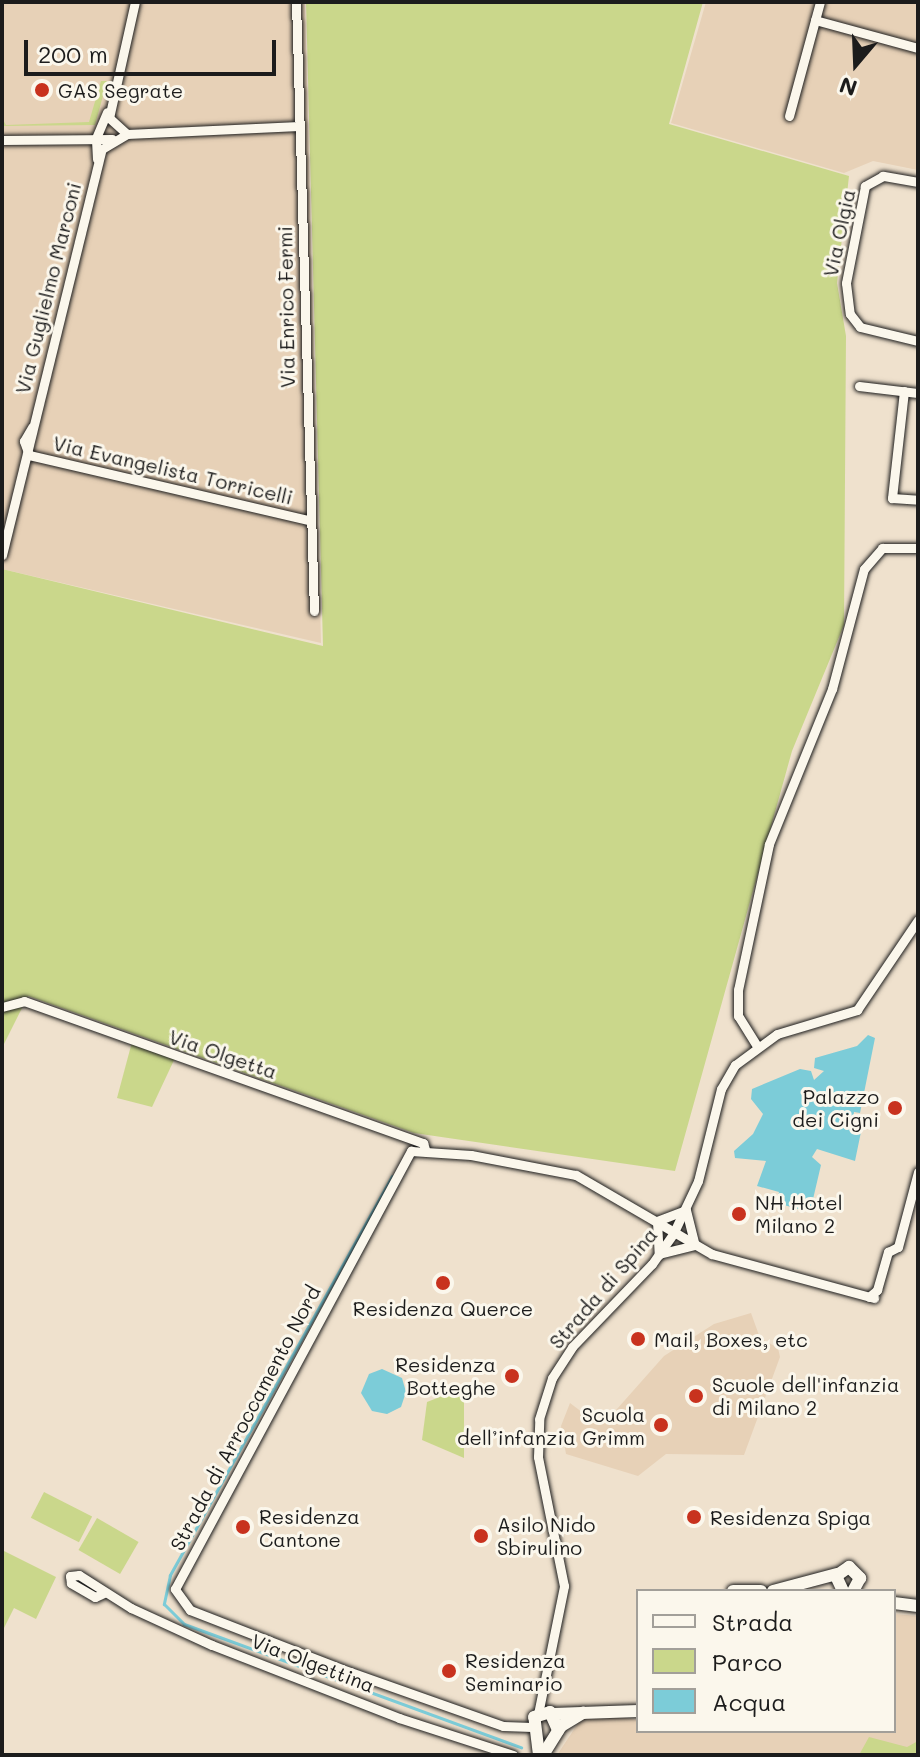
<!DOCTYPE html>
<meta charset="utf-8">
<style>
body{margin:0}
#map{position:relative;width:920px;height:1757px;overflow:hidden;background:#efe1cd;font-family:Mali,sans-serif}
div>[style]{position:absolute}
.built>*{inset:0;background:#e7d1b7}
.green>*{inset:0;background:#cad78b;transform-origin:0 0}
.water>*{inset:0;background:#7cccd8}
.stream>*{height:3px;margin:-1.5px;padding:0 1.5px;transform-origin:1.5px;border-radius:1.5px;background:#7cccd8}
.roads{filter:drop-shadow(0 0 2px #1c1c1c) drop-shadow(0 0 2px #1c1c1c)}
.street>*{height:9px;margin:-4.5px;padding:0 4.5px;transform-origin:4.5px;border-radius:4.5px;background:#fbf7ec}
.secondary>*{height:12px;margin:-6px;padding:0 6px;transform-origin:6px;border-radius:6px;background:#fbf7ec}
.dots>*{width:22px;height:22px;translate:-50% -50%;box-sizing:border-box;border:4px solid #fbf7ec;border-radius:50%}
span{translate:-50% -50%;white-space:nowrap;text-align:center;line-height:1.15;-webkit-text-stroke:6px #fbf7ec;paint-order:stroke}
.poi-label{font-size:20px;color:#1c1c1c}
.left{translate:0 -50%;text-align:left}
.right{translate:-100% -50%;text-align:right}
.street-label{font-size:20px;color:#1c1c1c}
.frame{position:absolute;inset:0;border:4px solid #1c1c1c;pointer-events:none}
.legend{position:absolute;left:636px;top:1589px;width:260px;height:144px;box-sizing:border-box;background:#fbf7ec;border:2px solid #a29f99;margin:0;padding:10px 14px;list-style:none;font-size:24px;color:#1c1c1c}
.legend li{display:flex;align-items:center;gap:16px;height:40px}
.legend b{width:40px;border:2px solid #a29f99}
.north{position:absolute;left:816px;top:24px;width:80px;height:80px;-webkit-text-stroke:6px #fbf7ec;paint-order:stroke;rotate:199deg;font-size:22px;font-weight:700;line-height:32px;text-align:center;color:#1c1c1c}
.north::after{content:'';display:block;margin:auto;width:28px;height:36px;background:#1c1c1c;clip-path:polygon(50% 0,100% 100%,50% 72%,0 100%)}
.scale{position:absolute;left:24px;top:40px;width:252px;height:36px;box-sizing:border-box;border:4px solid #1c1c1c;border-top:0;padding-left:10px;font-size:24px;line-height:28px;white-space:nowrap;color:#1c1c1c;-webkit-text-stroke:6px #fbf7ec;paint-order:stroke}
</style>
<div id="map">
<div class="built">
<i style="clip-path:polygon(2px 2px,305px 2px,321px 643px,2px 569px)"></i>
<i style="clip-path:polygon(706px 2px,918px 2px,918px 170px,873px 161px,844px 173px,671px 123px)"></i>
<i style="clip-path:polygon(751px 1313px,760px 1338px,778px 1348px,780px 1357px,744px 1455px,666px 1454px,638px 1476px,566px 1454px,561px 1426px,570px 1403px,591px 1419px,609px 1418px,664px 1356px,714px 1324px)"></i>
<i style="clip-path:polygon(894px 1614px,918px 1616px,918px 1755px,557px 1755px,581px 1719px,612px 1716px,638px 1720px,638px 1731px,894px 1731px)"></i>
</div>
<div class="green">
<i style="clip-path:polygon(306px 2px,703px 2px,669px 124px,849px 176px,837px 283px,846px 336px,844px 625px,792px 751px,675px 1171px,414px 1133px,28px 996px,2px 1048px,2px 569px,323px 646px)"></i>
<i style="clip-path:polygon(101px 81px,107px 81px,95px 125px,2px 126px,2px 118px,6px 125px,89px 122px)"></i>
<i style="clip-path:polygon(132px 1042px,175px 1058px,152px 1107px,117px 1098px)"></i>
<i style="clip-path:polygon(455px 1391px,464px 1395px,464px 1458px,422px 1440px,427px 1402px)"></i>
<i style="left:44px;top:1492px;width:54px;height:29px;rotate:27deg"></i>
<i style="left:97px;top:1518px;width:48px;height:37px;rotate:30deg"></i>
<i style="clip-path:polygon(2px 1550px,56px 1577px,36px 1619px,14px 1608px,2px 1632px)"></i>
<i style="clip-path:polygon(869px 1737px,907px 1747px,918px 1741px,918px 1755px,859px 1755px)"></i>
</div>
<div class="water">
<i style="clip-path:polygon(868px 1035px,875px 1038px,860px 1113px,854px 1112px,852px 1125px,862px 1127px,855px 1161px,817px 1149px,812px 1157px,821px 1165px,810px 1212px,776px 1203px,779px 1192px,757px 1186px,766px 1161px,735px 1158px,734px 1151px,753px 1134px,763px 1114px,751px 1099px,752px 1089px,800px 1069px,811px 1071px,814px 1080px,824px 1071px,814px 1068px,815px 1058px,857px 1046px)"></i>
<i style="clip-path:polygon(382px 1369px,402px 1378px,406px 1392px,401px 1407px,387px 1414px,372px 1411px,361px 1393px,369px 1374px)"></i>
</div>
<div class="stream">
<i style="left:392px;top:1176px;width:457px;rotate:119.1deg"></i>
<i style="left:170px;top:1575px;width:30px;rotate:102deg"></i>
<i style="left:164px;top:1604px;width:28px;rotate:45deg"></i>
<i style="left:184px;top:1624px;width:359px;rotate:20.1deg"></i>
</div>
<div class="roads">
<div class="street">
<i style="left:296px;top:2px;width:609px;rotate:88.31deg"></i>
<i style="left:815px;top:20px;width:107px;rotate:15.2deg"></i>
<i style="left:789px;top:116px;width:118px;rotate:-74.8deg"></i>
<i style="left:127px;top:134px;width:24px;rotate:-138deg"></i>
<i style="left:109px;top:118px;width:119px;rotate:-77.4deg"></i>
<i style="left:2px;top:140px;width:110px;rotate:-0.5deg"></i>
<i style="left:97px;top:159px;width:21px;rotate:-93deg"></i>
<i style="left:96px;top:138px;width:28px;rotate:-67deg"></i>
<i style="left:918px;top:182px;width:36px;rotate:-170deg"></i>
<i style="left:883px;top:176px;width:21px;rotate:151deg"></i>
<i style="left:865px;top:186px;width:99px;rotate:101.1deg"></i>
<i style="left:846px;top:283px;width:31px;rotate:83deg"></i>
<i style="left:850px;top:314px;width:16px;rotate:52deg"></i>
<i style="left:860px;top:327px;width:60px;rotate:13.6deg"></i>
<i style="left:859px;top:386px;width:59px;rotate:6.8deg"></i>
<i style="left:904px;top:391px;width:108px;rotate:96.4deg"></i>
<i style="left:892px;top:498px;width:26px;rotate:4deg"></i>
<i style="left:29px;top:455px;width:287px;rotate:13.1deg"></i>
<i style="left:29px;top:455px;width:15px;rotate:-110deg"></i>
<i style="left:24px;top:441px;width:16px;rotate:-60deg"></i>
<i style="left:2px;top:555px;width:418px;rotate:-76.2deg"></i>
<i style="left:102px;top:149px;width:29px;rotate:-31deg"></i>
<i style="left:127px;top:134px;width:172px;rotate:-2.7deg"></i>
<i style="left:2px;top:1007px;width:23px;rotate:-15deg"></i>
<i style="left:24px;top:1001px;width:424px;rotate:19.6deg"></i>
<i style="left:423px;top:1143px;width:9px;rotate:72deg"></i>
<i style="left:757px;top:1046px;width:36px;rotate:-122deg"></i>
<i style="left:738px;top:1016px;width:26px;rotate:-90deg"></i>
<i style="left:738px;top:990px;width:149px;rotate:-78deg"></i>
<i style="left:769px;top:844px;width:167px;rotate:-67.9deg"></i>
<i style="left:832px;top:689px;width:124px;rotate:-75.1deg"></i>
<i style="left:864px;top:569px;width:28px;rotate:-49deg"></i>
<i style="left:882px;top:548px;width:36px"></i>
<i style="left:657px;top:1221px;width:31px;rotate:-21deg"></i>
<i style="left:686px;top:1210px;width:36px;rotate:76deg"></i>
<i style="left:695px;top:1245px;width:34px;rotate:166deg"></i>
<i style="left:657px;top:1221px;width:34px;rotate:87deg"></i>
<i style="left:869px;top:1297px;width:11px;rotate:-41deg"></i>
<i style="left:877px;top:1290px;width:40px;rotate:-74deg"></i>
<i style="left:888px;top:1252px;width:11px;rotate:-27deg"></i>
<i style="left:898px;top:1247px;width:78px;rotate:-75.1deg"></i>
<i style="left:104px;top:1593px;width:10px;rotate:156deg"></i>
<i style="left:95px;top:1597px;width:28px;rotate:-150deg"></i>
<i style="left:71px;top:1583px;width:7px;rotate:-98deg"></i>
<i style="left:70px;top:1576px;width:9px;rotate:-6deg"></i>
<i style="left:79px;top:1575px;width:62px;rotate:32.4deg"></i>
<i style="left:131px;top:1608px;width:89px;rotate:24.6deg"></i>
<i style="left:212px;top:1645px;width:201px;rotate:21.3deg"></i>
<i style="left:399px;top:1718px;width:120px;rotate:18deg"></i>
<i style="left:538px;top:1714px;width:131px;rotate:-78.5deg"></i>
<i style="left:564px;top:1586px;width:132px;rotate:-101.4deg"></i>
<i style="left:538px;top:1457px;width:38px;rotate:-88deg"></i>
<i style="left:539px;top:1419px;width:43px;rotate:-72.4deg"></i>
<i style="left:552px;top:1378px;width:37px;rotate:-57deg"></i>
<i style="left:572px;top:1347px;width:115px;rotate:-46.1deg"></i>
<i style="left:652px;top:1264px;width:39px;rotate:-55deg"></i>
<i style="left:674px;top:1232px;width:56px;rotate:-64.8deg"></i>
<i style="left:698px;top:1181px;width:95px;rotate:-76deg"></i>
<i style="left:721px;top:1089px;width:28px;rotate:-60deg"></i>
<i style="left:735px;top:1065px;width:52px;rotate:-36.4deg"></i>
<i style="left:777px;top:1034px;width:84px;rotate:-16.7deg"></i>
<i style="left:857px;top:1010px;width:109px;rotate:-55.9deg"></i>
<i style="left:532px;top:1727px;width:29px;rotate:-178deg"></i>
<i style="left:503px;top:1726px;width:171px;rotate:-160.5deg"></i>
<i style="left:342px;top:1669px;width:163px;rotate:-158.8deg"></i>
<i style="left:190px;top:1610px;width:26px;rotate:-126deg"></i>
<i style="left:175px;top:1589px;width:498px;rotate:-61.7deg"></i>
<i style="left:411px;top:1151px;width:60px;rotate:3.8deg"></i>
<i style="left:471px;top:1155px;width:107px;rotate:10.8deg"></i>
<i style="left:576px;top:1175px;width:157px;rotate:30.2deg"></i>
<i style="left:712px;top:1254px;width:168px;rotate:15.2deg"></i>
</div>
<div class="secondary">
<i style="left:733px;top:1591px;width:28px"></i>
<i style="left:773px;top:1591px;width:66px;rotate:-14.9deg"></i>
<i style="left:843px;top:1591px;width:17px;rotate:-115deg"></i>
<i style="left:836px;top:1576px;width:16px;rotate:-35deg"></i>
<i style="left:849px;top:1567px;width:16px;rotate:45deg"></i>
<i style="left:860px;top:1578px;width:15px;rotate:118deg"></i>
<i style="left:894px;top:1603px;width:24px;rotate:7deg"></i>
<i style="left:553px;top:1714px;width:85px;rotate:-2deg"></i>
<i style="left:539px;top:1755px;width:38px;rotate:-97deg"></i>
<i style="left:534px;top:1717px;width:17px;rotate:-17deg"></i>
<i style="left:550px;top:1712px;width:20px;rotate:66deg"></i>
<i style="left:543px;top:1755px;width:34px;rotate:-58deg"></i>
<i style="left:561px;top:1726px;width:26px;rotate:-31deg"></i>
</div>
</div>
<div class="dots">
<i style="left:42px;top:90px;background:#c8321e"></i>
<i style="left:895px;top:1108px;background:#c8321e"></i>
<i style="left:739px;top:1214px;background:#c8321e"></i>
<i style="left:443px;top:1283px;background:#c8321e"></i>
<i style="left:638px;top:1339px;background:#c8321e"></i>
<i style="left:512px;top:1376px;background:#c8321e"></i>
<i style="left:696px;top:1396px;background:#c8321e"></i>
<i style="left:661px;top:1425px;background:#c8321e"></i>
<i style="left:694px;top:1517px;background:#c8321e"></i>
<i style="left:243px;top:1527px;background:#c8321e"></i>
<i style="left:481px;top:1536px;background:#c8321e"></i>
<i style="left:449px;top:1671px;background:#c8321e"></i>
</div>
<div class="poi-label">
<span class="left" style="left:58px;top:90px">GAS Segrate</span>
<span class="right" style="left:879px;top:1108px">Palazzo<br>dei Cigni</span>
<span class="left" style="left:755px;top:1214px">NH Hotel<br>Milano 2</span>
<span style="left:443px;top:1308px">Residenza Querce</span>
<span class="left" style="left:654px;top:1339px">Mail, Boxes, etc</span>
<span class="right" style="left:496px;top:1376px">Residenza<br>Botteghe</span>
<span class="left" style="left:712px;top:1396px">Scuole dell'infanzia<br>di Milano 2</span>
<span class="right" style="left:645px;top:1426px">Scuola<br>dell’infanzia Grimm</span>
<span class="left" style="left:259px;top:1528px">Residenza<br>Cantone</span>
<span class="left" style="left:710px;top:1517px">Residenza Spiga</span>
<span class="left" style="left:497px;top:1536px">Asilo Nido<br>Sbirulino</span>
<span class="left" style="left:465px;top:1672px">Residenza<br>Seminario</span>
</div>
<div class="street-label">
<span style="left:839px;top:233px;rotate:-78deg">Via Olgia</span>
<span style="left:48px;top:288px;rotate:-76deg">Via Guglielmo Marconi</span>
<span style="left:286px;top:307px;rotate:-91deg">Via Enrico Fermi</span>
<span style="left:173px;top:470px;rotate:13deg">Via Evangelista Torricelli</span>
<span style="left:223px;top:1054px;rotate:19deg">Via Olgetta</span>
<span style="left:603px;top:1288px;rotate:-49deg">Strada di Spina</span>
<span style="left:245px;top:1418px;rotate:-62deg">Strada di Arroccamento Nord</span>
<span style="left:313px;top:1663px;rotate:21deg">Via Olgettina</span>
</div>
<div class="frame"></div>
<ul class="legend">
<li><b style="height:10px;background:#fbf7ec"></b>Strada</li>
<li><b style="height:22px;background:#cad78b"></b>Parco</li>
<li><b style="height:22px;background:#7cccd8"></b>Acqua</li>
</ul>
<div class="north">N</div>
<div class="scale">200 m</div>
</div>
